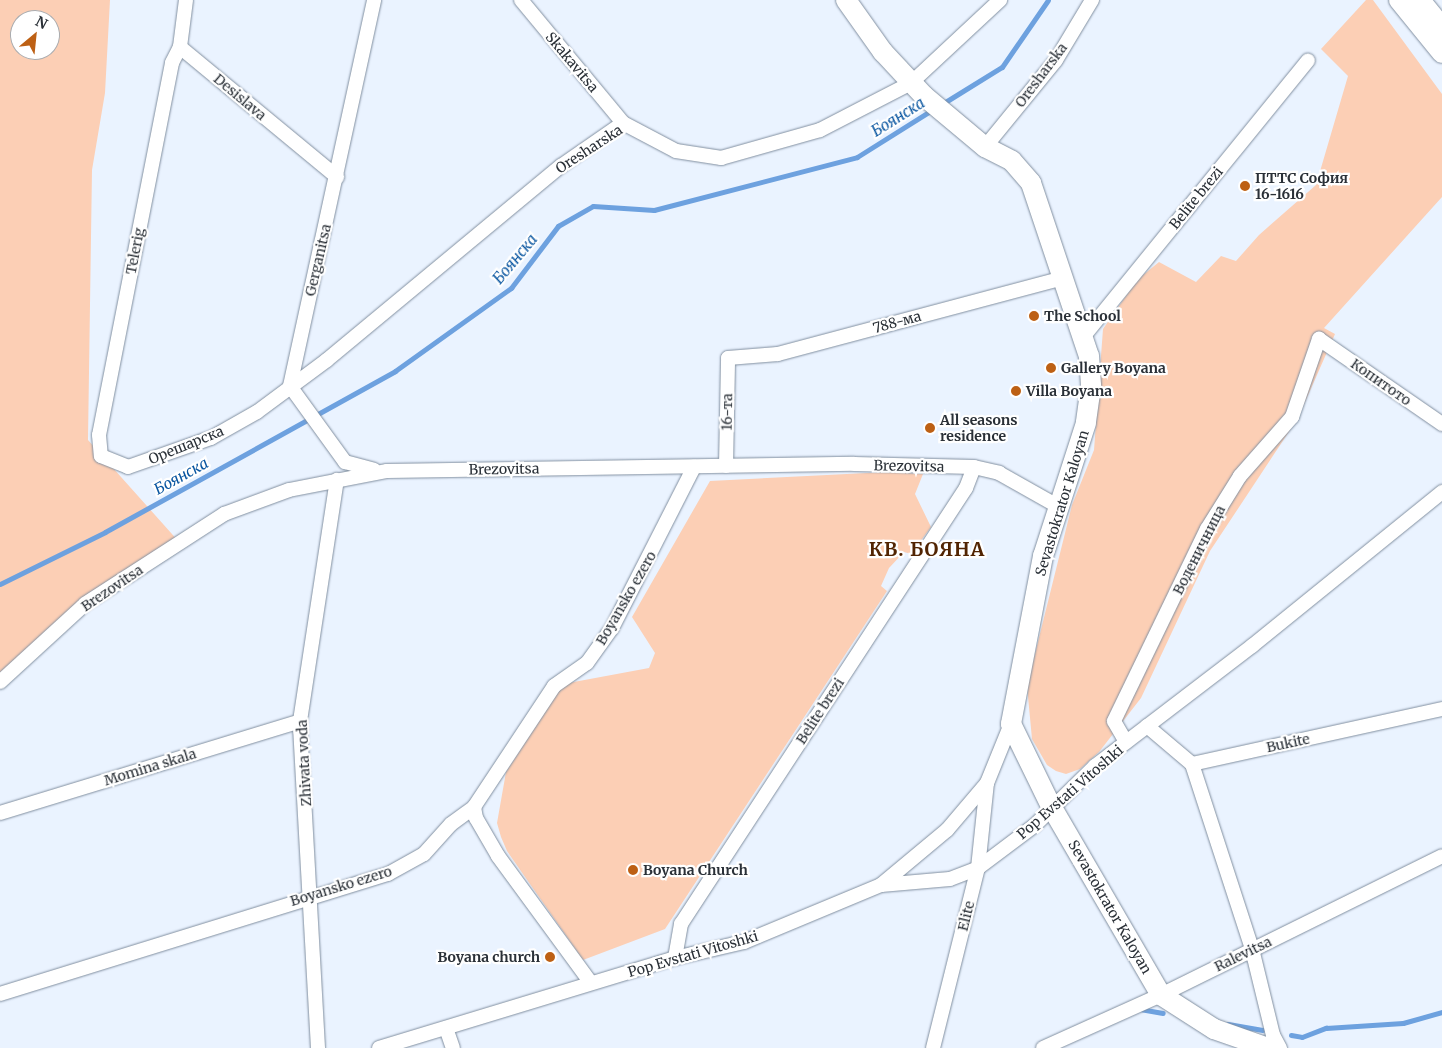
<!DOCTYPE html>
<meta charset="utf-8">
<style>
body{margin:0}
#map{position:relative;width:1442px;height:1048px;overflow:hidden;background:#eaf3ff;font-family:Merriweather,serif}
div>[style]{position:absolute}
.green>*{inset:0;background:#fccfb5}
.stream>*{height:5px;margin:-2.5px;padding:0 2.5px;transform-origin:2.5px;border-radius:2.5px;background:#6da1df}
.roads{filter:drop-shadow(0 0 1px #818fa0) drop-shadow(0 0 1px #818fa0)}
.street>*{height:14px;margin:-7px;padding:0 7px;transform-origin:7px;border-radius:7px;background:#fff}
.secondary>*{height:20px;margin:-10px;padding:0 10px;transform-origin:10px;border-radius:10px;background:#fff}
.dots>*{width:14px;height:14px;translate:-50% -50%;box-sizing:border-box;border:2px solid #fff;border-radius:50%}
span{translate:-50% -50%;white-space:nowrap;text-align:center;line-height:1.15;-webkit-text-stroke:4.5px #fff;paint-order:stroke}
.street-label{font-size:14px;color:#2a3037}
.poi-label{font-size:14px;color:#2a3037;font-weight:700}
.left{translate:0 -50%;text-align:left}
.right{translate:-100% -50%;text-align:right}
.water-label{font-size:15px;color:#0855a0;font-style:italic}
.district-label{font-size:19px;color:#512402;font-weight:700;letter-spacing:1px}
.north{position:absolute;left:10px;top:10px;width:50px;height:50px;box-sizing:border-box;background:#fff;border:1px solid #aaacaf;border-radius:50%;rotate:28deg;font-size:14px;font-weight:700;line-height:20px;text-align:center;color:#2a3037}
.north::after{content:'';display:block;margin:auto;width:18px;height:22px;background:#bd6014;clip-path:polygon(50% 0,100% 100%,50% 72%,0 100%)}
</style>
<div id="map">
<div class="green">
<i style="clip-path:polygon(evenodd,0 0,110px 0,105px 93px,92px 170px,88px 440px,180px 543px,85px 604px,0 682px,0 0,20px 20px,50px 20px,50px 50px,20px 50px,20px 20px)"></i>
<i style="clip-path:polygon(1366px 0,1373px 0,1442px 94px,1442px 197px,1324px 328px,1335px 334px,1298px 418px,1210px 551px,1141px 698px,1099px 752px,1080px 769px,1066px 774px,1056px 771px,1047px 765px,1032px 739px,1027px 686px,1072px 505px,1094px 450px,1103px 329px,1137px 280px,1159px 262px,1196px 282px,1221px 256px,1236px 261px,1259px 235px,1316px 185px,1348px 76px,1321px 49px)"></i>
<i style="clip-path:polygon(887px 472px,923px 474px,915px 494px,931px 527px,911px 554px,904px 552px,889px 568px,881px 586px,887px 591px,665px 929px,583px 960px,507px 851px,501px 837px,497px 823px,506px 772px,563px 684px,649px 668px,655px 653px,632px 617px,710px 481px)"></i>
</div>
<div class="stream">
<i style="left:942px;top:104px;width:70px;rotate:-31.7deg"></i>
<i style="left:1002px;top:67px;width:81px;rotate:-55.5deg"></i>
<i style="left:0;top:584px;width:117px;rotate:-26.3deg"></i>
<i style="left:105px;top:532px;width:332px;rotate:-29deg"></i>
<i style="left:395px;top:371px;width:143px;rotate:-35.6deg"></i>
<i style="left:511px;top:288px;width:78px;rotate:-52.8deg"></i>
<i style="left:558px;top:226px;width:40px;rotate:-29.7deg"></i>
<i style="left:593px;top:206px;width:61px;rotate:3.8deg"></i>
<i style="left:654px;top:210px;width:210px;rotate:-14.6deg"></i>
<i style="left:857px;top:157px;width:89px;rotate:-32.1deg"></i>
<i style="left:1140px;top:1009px;width:23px;rotate:10deg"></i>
<i style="left:1228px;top:1024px;width:35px;rotate:10deg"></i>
<i style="left:1291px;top:1035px;width:11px;rotate:10deg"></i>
<i style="left:1302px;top:1037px;width:26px;rotate:-21deg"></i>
<i style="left:1326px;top:1028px;width:77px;rotate:-3.7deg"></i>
<i style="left:1403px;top:1023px;width:41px;rotate:-15.8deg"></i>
</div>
<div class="roads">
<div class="street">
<i style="left:186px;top:0;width:47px;rotate:97.3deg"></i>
<i style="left:180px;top:47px;width:18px;rotate:117deg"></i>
<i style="left:172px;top:63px;width:379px;rotate:101.1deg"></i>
<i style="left:99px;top:435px;width:21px;rotate:85deg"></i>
<i style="left:101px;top:456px;width:29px;rotate:22deg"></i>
<i style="left:128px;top:467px;width:88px;rotate:-19.3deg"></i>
<i style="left:211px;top:438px;width:53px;rotate:-29.5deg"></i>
<i style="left:257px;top:412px;width:87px;rotate:-36.6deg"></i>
<i style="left:327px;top:360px;width:304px;rotate:-39.7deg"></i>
<i style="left:561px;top:166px;width:75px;rotate:-34.7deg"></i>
<i style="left:623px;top:123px;width:60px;rotate:27.8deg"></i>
<i style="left:676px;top:151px;width:46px;rotate:8.8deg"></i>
<i style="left:721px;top:158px;width:103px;rotate:-15.8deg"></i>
<i style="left:820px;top:130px;width:102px;rotate:-27.3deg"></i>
<i style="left:911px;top:83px;width:122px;rotate:-43deg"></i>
<i style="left:521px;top:0;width:160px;rotate:50.3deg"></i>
<i style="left:180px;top:47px;width:204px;rotate:39.6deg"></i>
<i style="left:985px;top:147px;width:112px;rotate:-50.8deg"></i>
<i style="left:1056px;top:60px;width:70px;rotate:-59deg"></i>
<i style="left:1084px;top:336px;width:355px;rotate:-50.9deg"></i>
<i style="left:290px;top:386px;width:395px;rotate:-77.7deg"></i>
<i style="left:290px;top:386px;width:94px;rotate:54.1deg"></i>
<i style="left:345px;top:462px;width:30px;rotate:15deg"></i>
<i style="left:726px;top:466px;width:108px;rotate:-88.9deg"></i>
<i style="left:728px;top:358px;width:50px;rotate:-4.6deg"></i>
<i style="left:778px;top:354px;width:296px;rotate:-14.9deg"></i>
<i style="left:0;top:682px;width:115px;rotate:-42.5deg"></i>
<i style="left:85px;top:604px;width:166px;rotate:-32.9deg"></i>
<i style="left:224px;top:514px;width:69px;rotate:-20.3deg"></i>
<i style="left:289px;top:490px;width:100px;rotate:-11deg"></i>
<i style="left:387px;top:471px;width:467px;rotate:-0.9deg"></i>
<i style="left:854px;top:464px;width:120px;rotate:1.4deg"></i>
<i style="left:974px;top:467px;width:26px;rotate:13deg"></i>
<i style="left:999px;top:473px;width:71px;rotate:29.4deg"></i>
<i style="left:1147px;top:726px;width:59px;rotate:40.2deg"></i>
<i style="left:1192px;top:764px;width:256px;rotate:-12.4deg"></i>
<i style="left:1126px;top:742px;width:24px;rotate:-120deg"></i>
<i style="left:1114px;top:721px;width:213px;rotate:-64.2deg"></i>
<i style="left:1207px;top:529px;width:62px;rotate:-58.1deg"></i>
<i style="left:1240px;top:476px;width:79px;rotate:-48.6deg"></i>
<i style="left:1292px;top:417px;width:83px;rotate:-70.9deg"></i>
<i style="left:1319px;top:339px;width:150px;rotate:34.6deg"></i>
<i style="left:1192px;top:764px;width:194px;rotate:72deg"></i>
<i style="left:1252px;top:949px;width:89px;rotate:76.3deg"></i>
<i style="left:1273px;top:1035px;width:15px;rotate:62deg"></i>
<i style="left:474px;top:807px;width:11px;rotate:80deg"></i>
<i style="left:476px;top:818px;width:44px;rotate:59.9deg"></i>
<i style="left:498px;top:856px;width:157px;rotate:53.8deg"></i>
<i style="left:0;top:813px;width:314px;rotate:-17deg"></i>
<i style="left:881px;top:885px;width:86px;rotate:-39.8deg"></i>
<i style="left:947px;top:830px;width:62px;rotate:-49.6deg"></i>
<i style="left:987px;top:783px;width:64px;rotate:-67.9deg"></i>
<i style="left:675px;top:958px;width:35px;rotate:-80deg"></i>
<i style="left:681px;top:924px;width:521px;rotate:-56.83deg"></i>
<i style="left:966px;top:488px;width:22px;rotate:-69deg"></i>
<i style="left:0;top:994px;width:406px;rotate:-17.2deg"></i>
<i style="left:388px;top:874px;width:41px;rotate:-29.1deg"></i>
<i style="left:424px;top:854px;width:40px;rotate:-48deg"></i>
<i style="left:451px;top:824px;width:29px;rotate:-36deg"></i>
<i style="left:474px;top:807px;width:145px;rotate:-56.5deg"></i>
<i style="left:554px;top:686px;width:40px;rotate:-34.9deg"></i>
<i style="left:587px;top:663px;width:43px;rotate:-54.5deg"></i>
<i style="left:612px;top:628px;width:181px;rotate:-63deg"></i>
<i style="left:446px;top:1028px;width:21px;rotate:71deg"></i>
<i style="left:318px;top:1048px;width:327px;rotate:-93.2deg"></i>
<i style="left:300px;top:721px;width:244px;rotate:-81.3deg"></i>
<i style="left:379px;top:1048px;width:309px;rotate:-16.9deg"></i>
<i style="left:675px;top:958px;width:71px;rotate:-13.1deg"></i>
<i style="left:744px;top:942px;width:148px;rotate:-22.6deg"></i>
<i style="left:881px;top:885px;width:69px;rotate:-5deg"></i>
<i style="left:950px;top:879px;width:30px;rotate:-21deg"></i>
<i style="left:978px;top:868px;width:70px;rotate:-36.9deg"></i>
<i style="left:1034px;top:826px;width:86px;rotate:-44.5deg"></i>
<i style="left:1095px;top:766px;width:198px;rotate:-37.4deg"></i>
<i style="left:1252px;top:646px;width:245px;rotate:-39deg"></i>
<i style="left:933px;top:1048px;width:186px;rotate:-76deg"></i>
<i style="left:978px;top:868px;width:85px;rotate:-84deg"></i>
<i style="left:1043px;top:1048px;width:129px;rotate:-24.2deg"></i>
<i style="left:1161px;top:995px;width:313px;rotate:-26.3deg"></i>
</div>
<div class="secondary">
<i style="left:846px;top:0;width:64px;rotate:54.6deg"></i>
<i style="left:883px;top:52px;width:60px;rotate:47deg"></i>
<i style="left:924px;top:96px;width:80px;rotate:39.9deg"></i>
<i style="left:985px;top:147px;width:30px;rotate:27deg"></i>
<i style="left:1012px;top:161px;width:29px;rotate:49deg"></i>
<i style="left:1031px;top:183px;width:182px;rotate:71.5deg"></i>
<i style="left:1089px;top:356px;width:30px;rotate:86deg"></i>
<i style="left:1091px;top:386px;width:37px;rotate:98deg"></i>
<i style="left:1086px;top:423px;width:140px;rotate:107.9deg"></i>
<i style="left:1043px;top:556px;width:171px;rotate:100.8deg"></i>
<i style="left:1011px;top:724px;width:91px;rotate:64deg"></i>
<i style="left:1051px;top:806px;width:219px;rotate:59.8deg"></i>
<i style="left:1161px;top:995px;width:63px;rotate:32.7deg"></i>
<i style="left:1214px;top:1029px;width:57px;rotate:19.4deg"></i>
<i style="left:1399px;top:0;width:68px;rotate:50.9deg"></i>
<i style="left:1420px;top:0;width:35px;rotate:51deg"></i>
</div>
</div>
<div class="dots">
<i style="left:1245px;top:186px;background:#bd6014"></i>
<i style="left:1034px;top:316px;background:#bd6014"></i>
<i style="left:1051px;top:368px;background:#bd6014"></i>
<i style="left:1016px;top:391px;background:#bd6014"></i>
<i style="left:930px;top:428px;background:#bd6014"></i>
<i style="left:633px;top:870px;background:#bd6014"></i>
<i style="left:550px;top:957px;background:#bd6014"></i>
</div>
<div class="street-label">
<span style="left:572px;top:62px;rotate:50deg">Skakavitsa</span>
<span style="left:1041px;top:75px;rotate:-53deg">Oresharska</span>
<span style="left:240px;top:97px;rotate:40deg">Desislava</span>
<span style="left:589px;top:149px;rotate:-33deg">Oresharska</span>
<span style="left:1196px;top:198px;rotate:-51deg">Belite brezi</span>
<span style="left:135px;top:251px;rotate:-79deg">Telerig</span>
<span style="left:318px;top:260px;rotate:-77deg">Gerganitsa</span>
<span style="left:897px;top:322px;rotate:-15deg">788-ма</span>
<span style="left:1381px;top:382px;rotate:35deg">Копитото</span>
<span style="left:727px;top:412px;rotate:-89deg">16-та</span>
<span style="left:186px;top:445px;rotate:-22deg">Орешарска</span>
<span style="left:909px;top:466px;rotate:1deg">Brezovitsa</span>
<span style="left:504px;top:469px;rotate:-1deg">Brezovitsa</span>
<span style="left:1062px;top:503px;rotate:-73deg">Sevastokrator Kaloyan</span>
<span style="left:1199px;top:550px;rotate:-63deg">Воденичница</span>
<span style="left:112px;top:588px;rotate:-34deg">Brezovitsa</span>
<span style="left:626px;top:598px;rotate:-60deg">Boyansko ezero</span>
<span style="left:820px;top:711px;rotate:-57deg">Belite brezi</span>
<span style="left:1288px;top:743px;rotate:-12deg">Bukite</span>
<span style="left:304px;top:763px;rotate:-93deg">Zhivata voda</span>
<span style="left:150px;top:767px;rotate:-17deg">Momina skala</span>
<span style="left:1070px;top:792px;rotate:-41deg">Pop Evstati Vitoshki</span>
<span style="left:341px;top:886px;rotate:-17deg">Boyansko ezero</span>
<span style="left:1110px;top:907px;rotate:60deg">Sevastokrator Kaloyan</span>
<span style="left:966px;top:916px;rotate:-76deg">Elite</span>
<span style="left:693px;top:954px;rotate:-16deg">Pop Evstati Vitoshki</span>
<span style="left:1243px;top:954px;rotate:-26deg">Ralevitsa</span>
</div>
<div class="poi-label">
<span class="left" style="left:1255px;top:186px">ПТТС София<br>16-1616</span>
<span class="left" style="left:1044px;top:316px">The School</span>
<span class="left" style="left:1061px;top:368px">Gallery Boyana</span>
<span class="left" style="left:1026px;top:391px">Villa Boyana</span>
<span class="left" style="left:940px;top:428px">All seasons<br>residence</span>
<span class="left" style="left:643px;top:870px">Boyana Church</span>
<span class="right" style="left:540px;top:957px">Boyana church</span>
</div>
<div class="water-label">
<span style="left:898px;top:117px;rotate:-32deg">Боянска</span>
<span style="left:515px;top:259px;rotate:-50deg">Боянска</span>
<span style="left:181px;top:476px;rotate:-29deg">Боянска</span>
</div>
<div class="district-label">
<span style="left:927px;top:550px">КВ. БОЯНА</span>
</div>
<div class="north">N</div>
</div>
